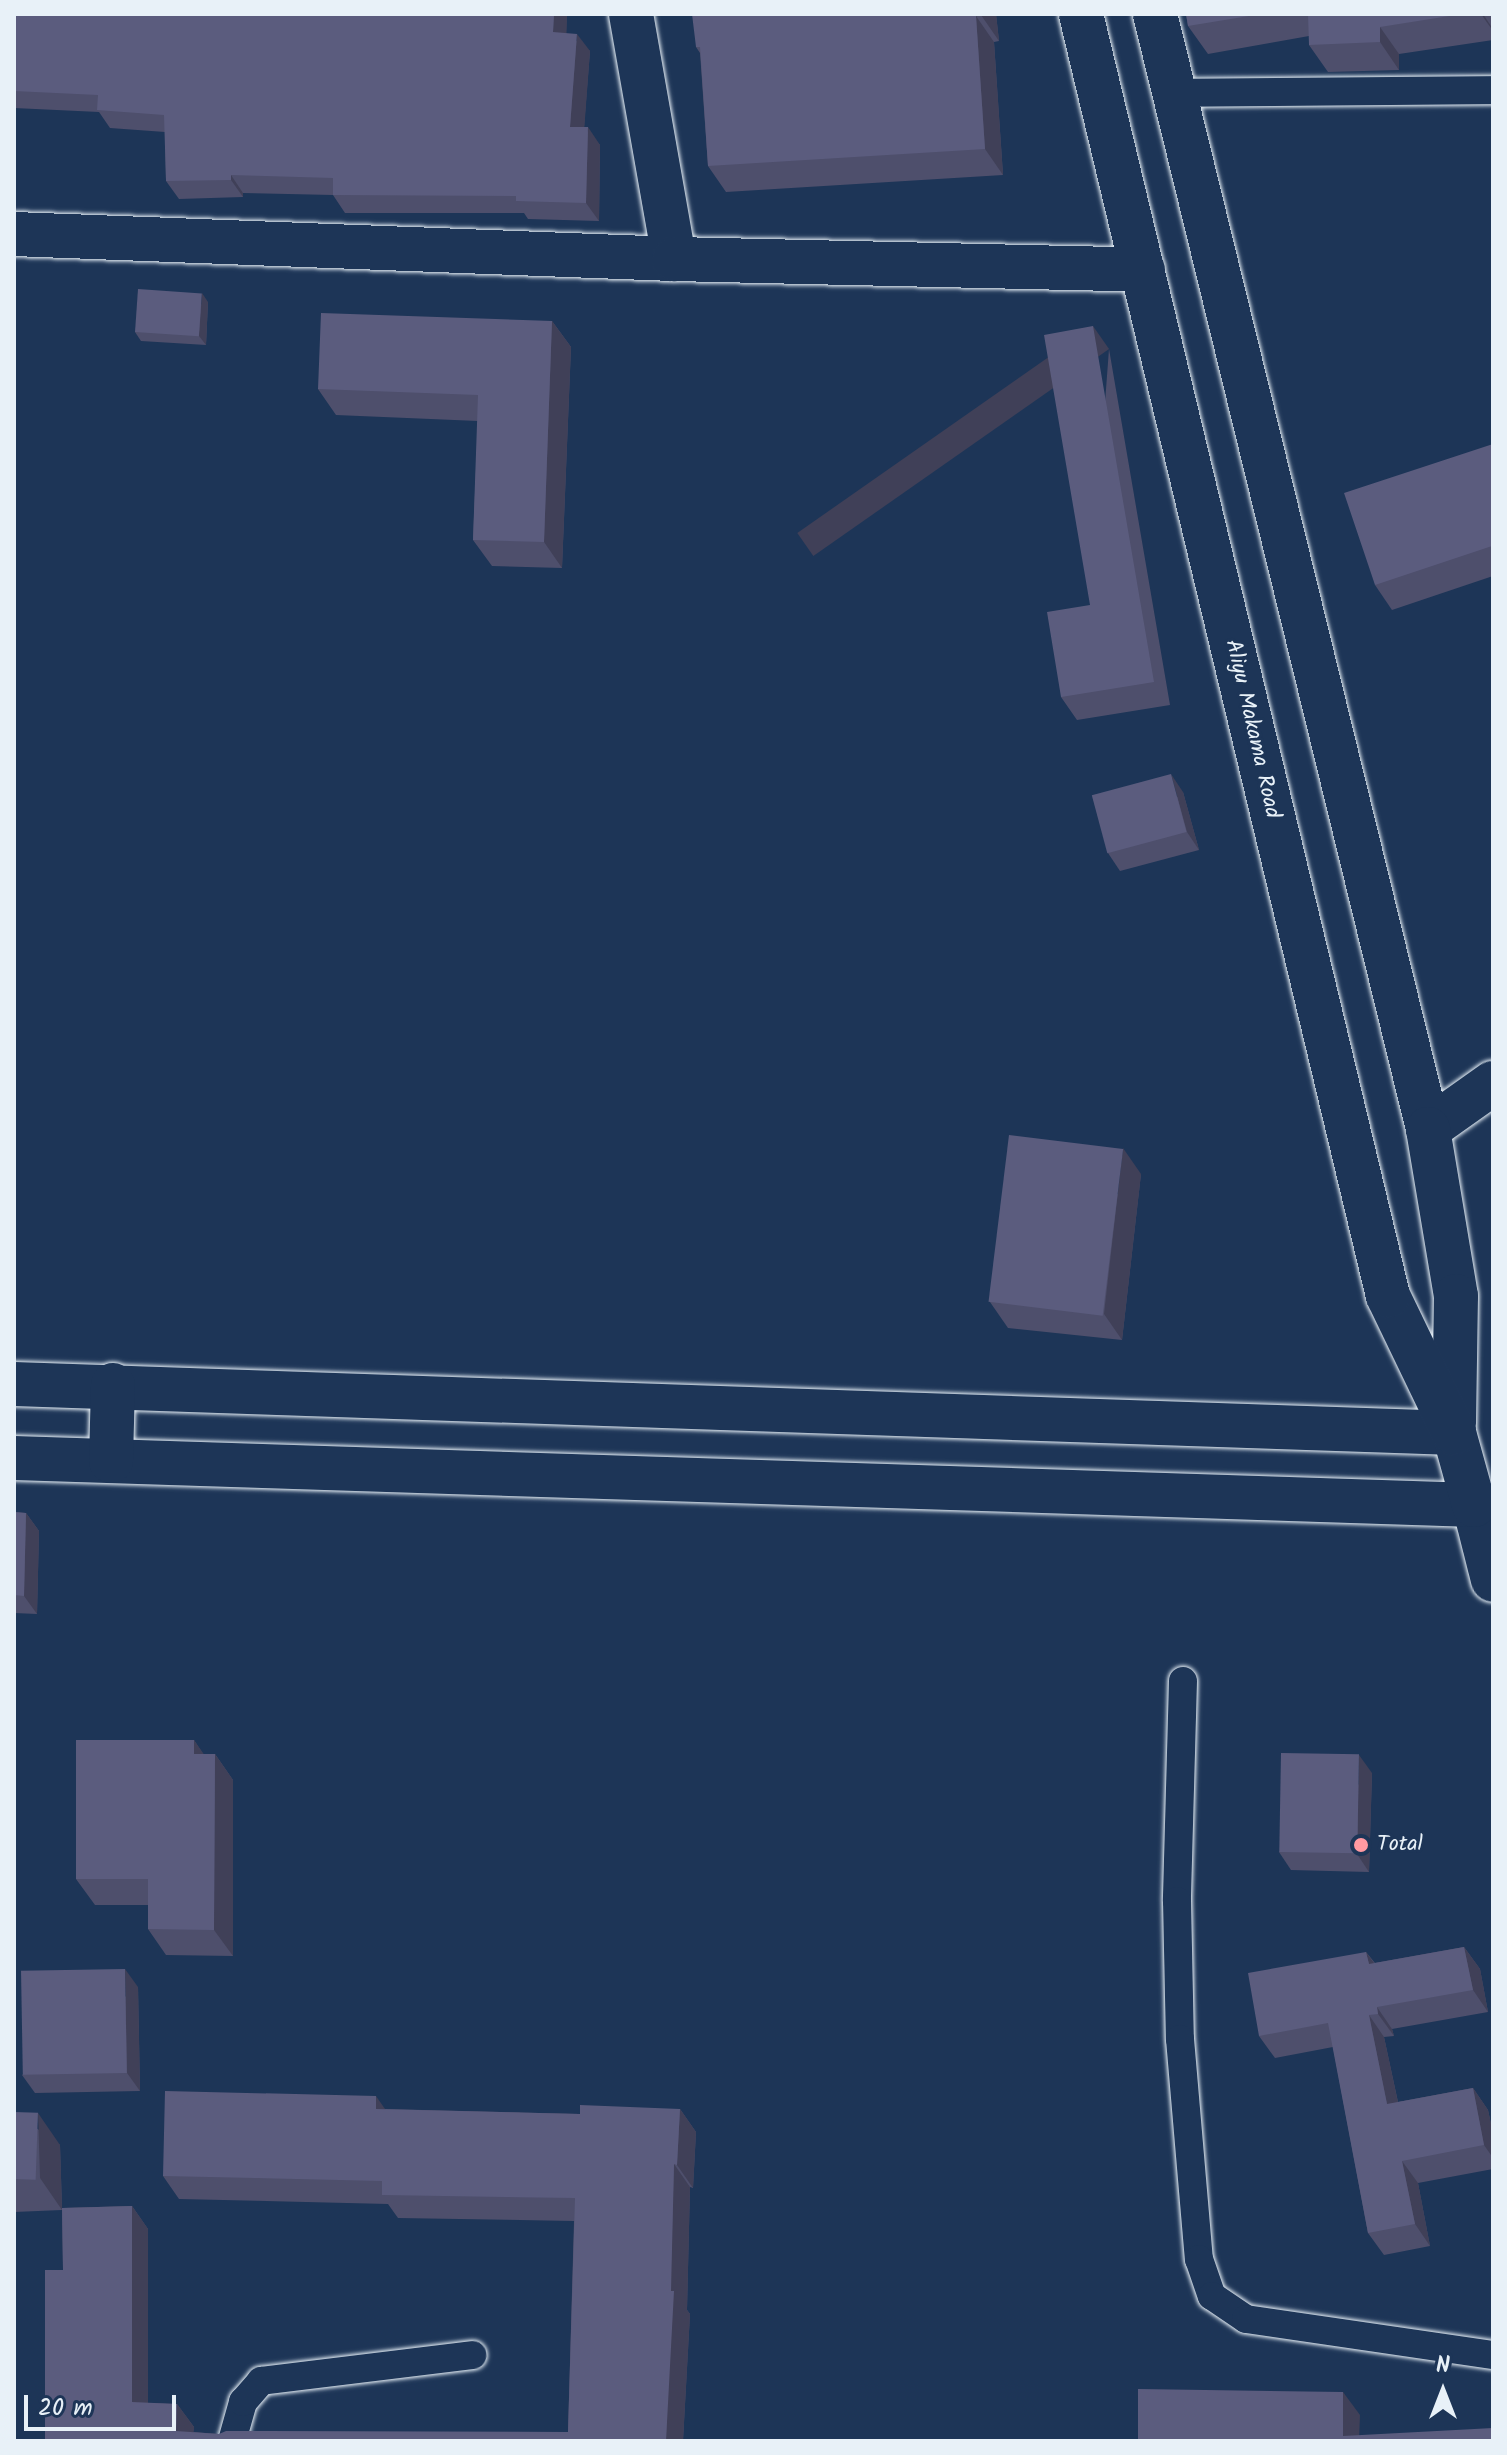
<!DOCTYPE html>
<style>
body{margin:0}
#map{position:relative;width:1507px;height:2455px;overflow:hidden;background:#1d3557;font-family:Kalam,sans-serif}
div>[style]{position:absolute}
.roads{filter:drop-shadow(0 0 2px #e8f1f8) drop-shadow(0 0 2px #e8f1f8)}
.lane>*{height:28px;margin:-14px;padding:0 14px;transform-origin:14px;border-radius:14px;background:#1d3557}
.street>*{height:44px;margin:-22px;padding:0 22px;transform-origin:22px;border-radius:22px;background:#1d3557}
.secondary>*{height:44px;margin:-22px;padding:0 22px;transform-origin:22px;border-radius:22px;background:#1d3557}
.wall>*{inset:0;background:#4e4f6c}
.shaded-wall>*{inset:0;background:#404058;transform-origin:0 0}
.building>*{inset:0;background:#5b5c7e;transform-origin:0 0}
.dots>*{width:22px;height:22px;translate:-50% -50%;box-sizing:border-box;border:4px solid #1d3557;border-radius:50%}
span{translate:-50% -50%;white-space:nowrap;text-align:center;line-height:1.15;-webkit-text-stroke:6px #1d3557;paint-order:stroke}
.street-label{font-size:22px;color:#e8f1f8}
.poi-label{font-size:22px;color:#e8f1f8}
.left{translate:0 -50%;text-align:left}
.frame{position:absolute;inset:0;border:16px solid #e8f1f8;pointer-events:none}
.north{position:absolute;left:1403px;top:2351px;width:80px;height:80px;-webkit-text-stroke:6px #1d3557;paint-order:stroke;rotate:0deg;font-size:22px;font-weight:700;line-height:32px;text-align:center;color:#e8f1f8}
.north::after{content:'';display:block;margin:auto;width:28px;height:36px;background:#e8f1f8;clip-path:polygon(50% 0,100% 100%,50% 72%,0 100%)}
.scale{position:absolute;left:24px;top:2395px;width:152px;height:36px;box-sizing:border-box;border:4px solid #e8f1f8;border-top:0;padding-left:10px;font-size:24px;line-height:28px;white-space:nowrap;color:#e8f1f8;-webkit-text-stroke:6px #1d3557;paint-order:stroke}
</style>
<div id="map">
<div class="roads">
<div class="lane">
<i style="left:1173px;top:93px;width:320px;rotate:-0.5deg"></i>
<i style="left:1183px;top:1681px;width:220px;rotate:91.6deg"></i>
<i style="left:1177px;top:1901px;width:138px;rotate:88.8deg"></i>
<i style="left:1180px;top:2039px;width:221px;rotate:85.1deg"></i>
<i style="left:1199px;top:2259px;width:39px;rotate:71deg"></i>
<i style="left:1212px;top:2296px;width:41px;rotate:34.1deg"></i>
<i style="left:1246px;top:2319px;width:250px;rotate:8.3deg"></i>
<i style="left:232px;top:2441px;width:41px;rotate:-74.2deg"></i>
<i style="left:243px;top:2402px;width:28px;rotate:-49deg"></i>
<i style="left:261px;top:2381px;width:213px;rotate:-7deg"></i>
</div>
<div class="street">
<i style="left:631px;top:14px;width:249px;rotate:80deg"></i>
<i style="left:14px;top:234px;width:660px;rotate:2.17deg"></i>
<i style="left:674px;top:259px;width:469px;rotate:1.3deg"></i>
<i style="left:1428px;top:1129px;width:80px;rotate:-35.3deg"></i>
<i style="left:1474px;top:1505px;width:77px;rotate:75.8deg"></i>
</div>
<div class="secondary">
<i style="left:1155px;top:14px;width:1148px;rotate:76.24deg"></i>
<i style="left:1428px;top:1129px;width:169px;rotate:80.5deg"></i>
<i style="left:1456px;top:1296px;width:127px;rotate:90.9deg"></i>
<i style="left:14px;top:1384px;width:1441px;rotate:1.95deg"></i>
<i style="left:14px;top:1458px;width:1461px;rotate:1.84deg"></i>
<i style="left:1474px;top:1505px;width:75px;rotate:-105.5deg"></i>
<i style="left:1454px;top:1433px;width:152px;rotate:-115.7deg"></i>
<i style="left:1388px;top:1296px;width:1318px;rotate:-103.47deg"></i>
<i style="left:111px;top:1461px;width:76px;rotate:-88.5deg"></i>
</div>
</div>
<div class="wall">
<i style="clip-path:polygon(14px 14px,567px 14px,566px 33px,590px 51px,584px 127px,600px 145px,599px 221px,528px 219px,524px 213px,345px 213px,333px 195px,243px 193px,243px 197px,179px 199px,166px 181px,165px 132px,110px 128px,99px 112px,14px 108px)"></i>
<i style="clip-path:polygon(996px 14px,999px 41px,994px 42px,1003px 175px,726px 192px,708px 166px,700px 53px,696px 47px)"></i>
<i style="clip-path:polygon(1186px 14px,1493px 14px,1493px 40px,1399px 54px,1399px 70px,1328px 72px,1309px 45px,1309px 36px,1208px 54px,1188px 26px)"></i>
<i style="clip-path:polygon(208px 302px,206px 345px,141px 341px,135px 332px)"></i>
<i style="clip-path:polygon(552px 321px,571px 347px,562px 568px,492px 566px,473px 540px,478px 421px,336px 415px,318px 389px)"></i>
<i style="clip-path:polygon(1109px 349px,1170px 705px,1077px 720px,1061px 697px,1090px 605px)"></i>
<i style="clip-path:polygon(1493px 444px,1493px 576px,1392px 610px,1375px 585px)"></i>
<i style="clip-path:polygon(1183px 792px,1199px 850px,1120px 871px,1108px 853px)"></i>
<i style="clip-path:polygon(1141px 1174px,1122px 1340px,1008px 1328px,990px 1302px)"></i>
<i style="clip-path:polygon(14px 1512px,26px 1513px,39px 1531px,37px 1614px,14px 1613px)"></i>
<i style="clip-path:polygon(194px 1740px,203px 1754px,215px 1754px,233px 1780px,233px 1956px,166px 1955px,148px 1929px,148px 1905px,95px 1905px,76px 1879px)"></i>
<i style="clip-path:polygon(1372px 1773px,1369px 1872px,1291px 1870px,1279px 1852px)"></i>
<i style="clip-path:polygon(1464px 1947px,1480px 1969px,1488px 2012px,1392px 2029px,1394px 2036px,1384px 2037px,1398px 2102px,1473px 2088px,1488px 2110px,1493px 2133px,1493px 2169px,1418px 2183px,1430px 2246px,1384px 2255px,1368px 2233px,1333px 2047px,1275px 2058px,1259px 2036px,1366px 1952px,1375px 1963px)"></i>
<i style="clip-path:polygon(138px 1987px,140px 2091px,35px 2093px,22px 2075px)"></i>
<i style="clip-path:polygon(385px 2109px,580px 2114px,680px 2109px,696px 2132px,693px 2188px,690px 2187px,687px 2310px,690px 2314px,683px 2441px,45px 2441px,63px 2270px,62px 2210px,14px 2212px,14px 2112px,60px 2145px,62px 2208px,132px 2206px,148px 2229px,148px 2403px,177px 2404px,194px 2427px,193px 2432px,219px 2434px,568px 2432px,574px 2221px,398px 2218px,388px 2204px,179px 2199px,163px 2176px)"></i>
</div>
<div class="shaded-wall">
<i style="clip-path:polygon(554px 14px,567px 14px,566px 50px,553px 32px)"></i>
<i style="clip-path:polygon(981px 14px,996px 14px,999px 41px,981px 15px)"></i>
<i style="clip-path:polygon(1481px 14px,1483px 14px,1493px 29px,1493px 31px)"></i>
<i style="clip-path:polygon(976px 16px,994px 42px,1003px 175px,985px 149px)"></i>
<i style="clip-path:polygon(1380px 27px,1399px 54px,1399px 70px,1380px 42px)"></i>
<i style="clip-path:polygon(577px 34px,590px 51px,583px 145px,570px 127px)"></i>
<i style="clip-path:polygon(588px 127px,600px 145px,599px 221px,586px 203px)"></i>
<i style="clip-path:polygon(231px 175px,243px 193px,243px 197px,231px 180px)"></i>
<i style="clip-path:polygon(202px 293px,208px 302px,206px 345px,199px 336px)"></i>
<i style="clip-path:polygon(552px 321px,571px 347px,562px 568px,544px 542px)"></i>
<i style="left:1093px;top:326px;width:28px;height:361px;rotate:55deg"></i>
<i style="clip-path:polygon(1171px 774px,1183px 792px,1199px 850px,1187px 832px)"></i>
<i style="clip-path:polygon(1123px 1148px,1141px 1174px,1122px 1340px,1104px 1314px)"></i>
<i style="clip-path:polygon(26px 1513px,39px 1531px,37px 1614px,24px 1596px)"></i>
<i style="clip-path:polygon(194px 1740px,212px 1766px,194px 1754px)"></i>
<i style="clip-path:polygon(215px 1754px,233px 1780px,233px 1956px,214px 1930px)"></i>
<i style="clip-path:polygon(1359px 1755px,1372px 1773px,1369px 1872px,1357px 1854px)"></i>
<i style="clip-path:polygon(1464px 1947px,1480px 1969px,1488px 2012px,1473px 1990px)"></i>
<i style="clip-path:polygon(1366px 1952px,1382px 1974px,1369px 1964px)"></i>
<i style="clip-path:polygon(125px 1969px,138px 1987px,140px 2091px,127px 2073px)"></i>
<i style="clip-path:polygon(1377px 2007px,1392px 2029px,1394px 2036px,1378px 2014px)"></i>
<i style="clip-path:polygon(1369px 2015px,1384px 2037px,1403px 2126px,1387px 2104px)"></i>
<i style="clip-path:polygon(1473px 2088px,1488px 2110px,1493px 2133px,1493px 2158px,1484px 2145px)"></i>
<i style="clip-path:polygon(376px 2096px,392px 2119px,376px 2109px)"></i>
<i style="clip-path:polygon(680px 2109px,696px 2132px,693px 2188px,677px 2165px)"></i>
<i style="clip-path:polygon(38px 2113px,60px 2145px,62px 2210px,40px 2178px)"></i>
<i style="clip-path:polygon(1402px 2161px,1418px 2183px,1430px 2246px,1415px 2224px)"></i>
<i style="clip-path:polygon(674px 2164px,690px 2187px,687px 2310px,690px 2314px,683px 2441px,666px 2441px)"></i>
<i style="clip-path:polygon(132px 2206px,148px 2229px,148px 2425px,132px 2402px)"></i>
<i style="clip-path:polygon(1343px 2392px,1360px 2415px,1359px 2441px,1343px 2436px)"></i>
<i style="clip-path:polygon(177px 2404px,194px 2427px,193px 2441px,176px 2431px)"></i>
</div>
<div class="building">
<i style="clip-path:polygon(14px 14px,554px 14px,553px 32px,577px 34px,570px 127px,588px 127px,586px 203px,516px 201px,516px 196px,333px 195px,333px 178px,231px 175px,231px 180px,166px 181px,164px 115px,97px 110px,98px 95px,14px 91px)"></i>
<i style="clip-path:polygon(692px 14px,981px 14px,981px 15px,976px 16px,985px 149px,708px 166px,700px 47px,696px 47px)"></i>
<i style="clip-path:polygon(1186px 14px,1261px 14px,1188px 26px)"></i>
<i style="clip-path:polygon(1308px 14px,1462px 14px,1380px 27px,1380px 42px,1309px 45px)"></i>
<i style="left:138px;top:289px;width:64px;height:43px;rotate:4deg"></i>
<i style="clip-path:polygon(321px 313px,552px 321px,544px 542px,473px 540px,478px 395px,318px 389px)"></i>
<i style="clip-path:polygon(1093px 326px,1154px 682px,1061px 697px,1047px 612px,1090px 605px,1044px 335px)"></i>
<i style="clip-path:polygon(1493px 444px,1493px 551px,1492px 546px,1375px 585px,1344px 493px)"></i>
<i style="left:1171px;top:774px;width:60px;height:82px;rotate:75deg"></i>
<i style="left:1009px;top:1135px;width:115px;height:168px;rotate:7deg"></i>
<i style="clip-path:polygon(14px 1512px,26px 1513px,24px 1596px,14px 1595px)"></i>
<i style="clip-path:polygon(76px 1740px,194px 1740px,194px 1754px,215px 1754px,214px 1930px,148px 1929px,148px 1879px,76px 1879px)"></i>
<i style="left:1281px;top:1753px;width:78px;height:99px;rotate:1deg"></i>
<i style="clip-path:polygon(1464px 1947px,1473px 1990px,1377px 2007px,1378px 2014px,1369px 2015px,1387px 2104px,1473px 2088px,1484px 2145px,1402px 2161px,1415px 2224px,1368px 2233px,1328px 2023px,1259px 2036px,1248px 1973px,1366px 1952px,1369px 1964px)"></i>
<i style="left:125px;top:1969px;width:104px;height:104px;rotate:89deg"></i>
<i style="clip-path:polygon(165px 2091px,376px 2096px,376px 2109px,580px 2114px,580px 2105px,680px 2109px,677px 2165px,674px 2164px,671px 2291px,674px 2291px,666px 2441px,45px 2441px,45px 2270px,63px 2270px,62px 2208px,132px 2206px,132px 2402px,177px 2404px,176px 2431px,219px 2434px,226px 2431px,568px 2432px,575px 2198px,382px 2195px,382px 2181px,163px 2176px)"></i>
<i style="left:14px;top:2112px;width:24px;height:67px;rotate:2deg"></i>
<i style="clip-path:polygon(1138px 2389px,1343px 2392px,1343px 2436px,1493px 2428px,1493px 2441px,1138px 2441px)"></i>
</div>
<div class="dots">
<i style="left:1361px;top:1845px;background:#ff9aa2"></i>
</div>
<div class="street-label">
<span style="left:1252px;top:729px;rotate:77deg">Aliyu Makama Road</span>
</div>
<div class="poi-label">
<span class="left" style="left:1377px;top:1845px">Total</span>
</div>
<div class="frame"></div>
<div class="north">N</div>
<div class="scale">20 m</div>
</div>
